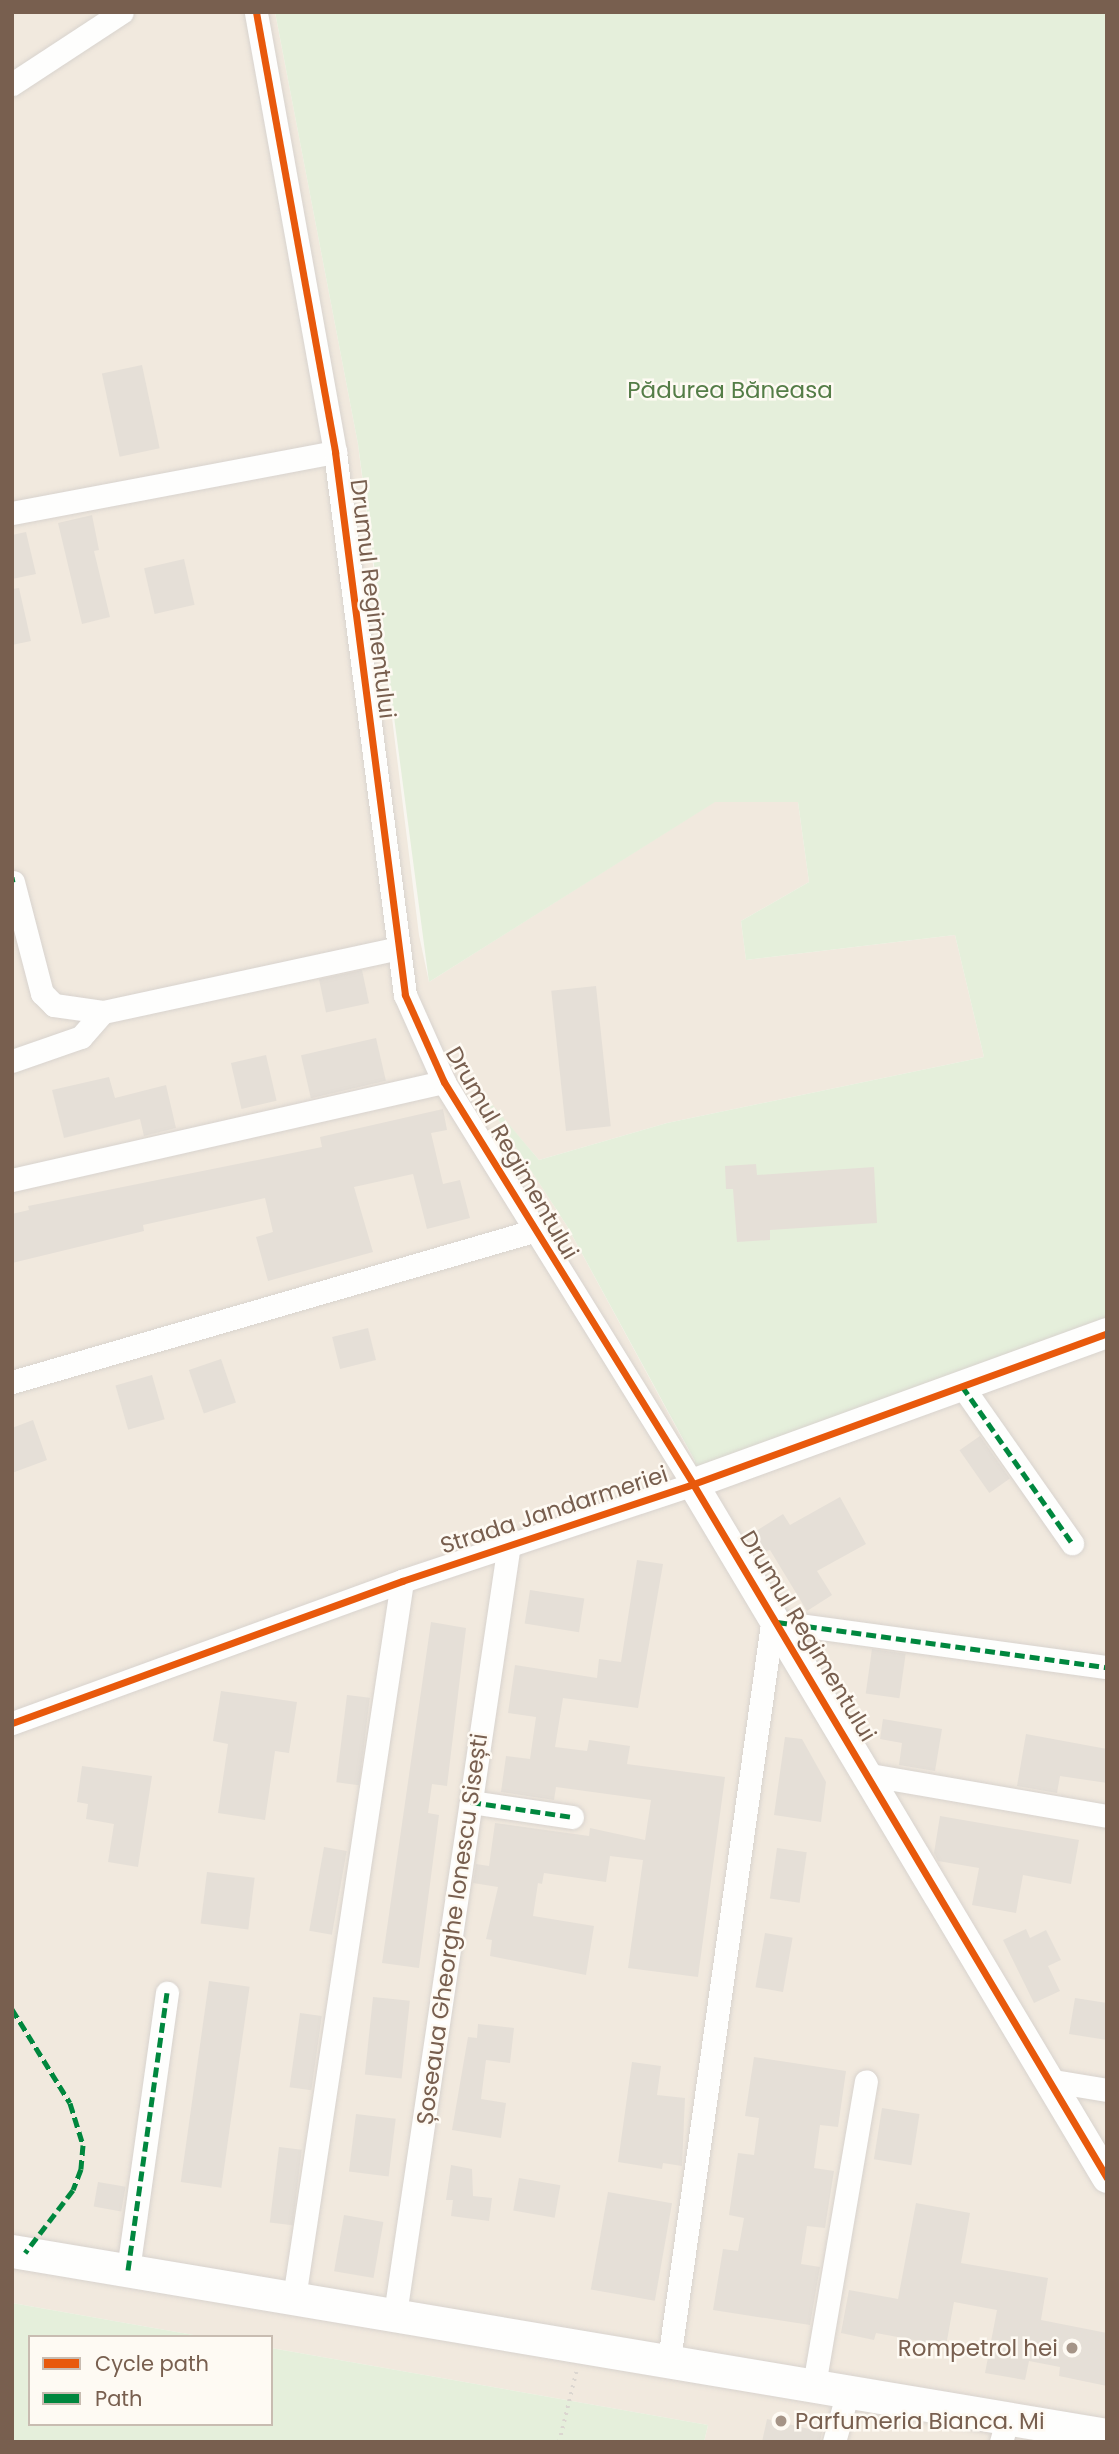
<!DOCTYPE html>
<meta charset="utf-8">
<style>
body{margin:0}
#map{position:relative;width:1119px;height:2454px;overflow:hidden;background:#f8f6f0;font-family:Poppins,sans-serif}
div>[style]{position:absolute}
.residential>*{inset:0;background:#f1e9de}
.green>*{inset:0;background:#e5efdb}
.building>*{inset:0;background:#e5dfd7;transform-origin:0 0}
.path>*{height:3.5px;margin-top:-1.75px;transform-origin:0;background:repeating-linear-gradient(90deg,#dbd6d0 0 2px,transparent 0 7px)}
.roads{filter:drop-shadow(0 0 2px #d8d3ce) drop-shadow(0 0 2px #d8d3ce)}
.minor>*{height:23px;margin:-11.5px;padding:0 11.5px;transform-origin:11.5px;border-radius:11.5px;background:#fefefd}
.tertiary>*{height:30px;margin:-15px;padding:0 15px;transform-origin:15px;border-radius:15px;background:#fefefd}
.secondary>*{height:33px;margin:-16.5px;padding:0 16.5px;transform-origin:16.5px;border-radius:16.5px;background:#fefefd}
.quiet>*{height:5px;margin-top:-2.5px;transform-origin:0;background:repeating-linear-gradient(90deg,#00873e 0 10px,transparent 0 15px)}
.cycleway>*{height:7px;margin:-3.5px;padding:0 3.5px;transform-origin:3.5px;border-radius:3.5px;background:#e8590c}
.dots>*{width:19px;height:19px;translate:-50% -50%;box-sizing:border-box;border:4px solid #fefaf3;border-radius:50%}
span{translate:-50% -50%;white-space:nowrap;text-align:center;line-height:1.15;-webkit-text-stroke:5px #fefaf3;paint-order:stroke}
.park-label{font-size:23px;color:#547d47}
.street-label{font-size:23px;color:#785f4f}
.poi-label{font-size:23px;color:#785f4f}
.right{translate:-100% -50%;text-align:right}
.left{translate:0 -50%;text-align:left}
.frame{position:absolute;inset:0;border:14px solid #785f4f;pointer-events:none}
.legend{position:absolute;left:28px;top:2335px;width:245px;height:91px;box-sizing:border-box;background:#fefaf3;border:2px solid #c8bcb1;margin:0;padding:9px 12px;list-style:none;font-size:21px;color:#785f4f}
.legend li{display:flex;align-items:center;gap:14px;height:35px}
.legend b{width:35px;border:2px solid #c8bcb1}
</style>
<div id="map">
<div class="residential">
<i style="clip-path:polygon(12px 12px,275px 12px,358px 444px,419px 935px,429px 982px,714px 802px,798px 802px,809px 882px,741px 921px,746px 960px,955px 935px,984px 1057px,667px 1123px,539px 1160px,479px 1090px,567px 1226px,695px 1462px,694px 1484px,1107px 1333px,1107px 2442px,704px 2442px,708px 2425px,271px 2348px,271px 2337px,205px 2337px,12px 2303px)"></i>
</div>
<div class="green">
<i style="clip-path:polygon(275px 12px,1107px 12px,1107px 1333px,693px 1484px,695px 1461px,567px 1226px,475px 1084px,539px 1160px,667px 1123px,984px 1057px,955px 935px,746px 960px,741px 921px,809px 882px,798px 802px,715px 802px,429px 982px,358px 444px)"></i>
<i style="clip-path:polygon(12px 2303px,205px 2337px,30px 2337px,30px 2424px,271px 2424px,271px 2348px,708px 2425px,704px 2442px,12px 2442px)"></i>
</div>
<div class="building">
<i style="left:142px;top:365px;width:85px;height:41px;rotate:78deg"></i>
<i style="clip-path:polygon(92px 515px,99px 550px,94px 551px,110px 617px,82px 624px,58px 523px)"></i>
<i style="clip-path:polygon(26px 532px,36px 574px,12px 579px,12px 535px)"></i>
<i style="left:184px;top:559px;width:47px;height:41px;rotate:77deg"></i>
<i style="clip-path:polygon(19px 588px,31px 641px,12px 645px,12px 589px)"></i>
<i style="left:362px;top:970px;width:34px;height:44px;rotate:78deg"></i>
<i style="left:596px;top:986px;width:141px;height:45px;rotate:84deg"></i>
<i style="left:376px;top:1038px;width:44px;height:77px;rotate:77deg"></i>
<i style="left:266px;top:1055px;width:47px;height:36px;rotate:77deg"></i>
<i style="clip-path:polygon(109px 1077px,115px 1098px,166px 1085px,176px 1128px,144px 1136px,140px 1119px,64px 1138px,52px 1090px)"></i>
<i style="clip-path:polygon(443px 1109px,447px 1130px,431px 1133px,443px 1184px,460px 1180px,470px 1218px,427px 1229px,413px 1174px,354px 1187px,373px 1252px,268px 1281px,256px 1237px,273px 1232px,265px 1198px,143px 1225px,144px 1231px,12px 1263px,12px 1214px,29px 1210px,28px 1206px,322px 1147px,320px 1137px)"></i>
<i style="clip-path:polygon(756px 1164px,757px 1175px,874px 1167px,877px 1223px,770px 1230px,770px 1240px,737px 1242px,733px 1189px,726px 1189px,725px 1166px)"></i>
<i style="left:368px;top:1328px;width:33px;height:37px;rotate:76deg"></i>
<i style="left:221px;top:1359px;width:46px;height:34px;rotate:71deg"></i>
<i style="left:152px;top:1375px;width:46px;height:38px;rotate:74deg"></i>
<i style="clip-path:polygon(33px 1420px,47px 1460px,12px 1473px,12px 1428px)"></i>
<i style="left:980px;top:1436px;width:52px;height:25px;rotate:55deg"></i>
<i style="clip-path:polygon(840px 1497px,866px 1544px,817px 1571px,832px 1595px,807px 1611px,770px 1550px,765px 1552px,753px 1533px,783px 1514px,790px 1525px)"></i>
<i style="clip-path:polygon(637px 1560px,663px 1564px,638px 1708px,563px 1698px,555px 1747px,587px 1751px,589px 1740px,630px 1746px,627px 1764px,725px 1777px,698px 1977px,628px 1968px,643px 1860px,610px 1856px,606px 1882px,544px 1873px,542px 1884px,538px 1883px,533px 1916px,594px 1926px,586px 1975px,490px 1956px,492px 1940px,486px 1939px,498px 1887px,473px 1883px,476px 1864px,489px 1866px,495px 1823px,589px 1836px,590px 1828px,645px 1840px,651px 1800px,556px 1787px,554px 1800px,501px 1792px,506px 1756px,530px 1759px,536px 1717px,508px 1713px,515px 1665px,597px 1678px,599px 1659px,621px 1662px)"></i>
<i style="left:530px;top:1590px;width:55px;height:34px;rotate:9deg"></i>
<i style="clip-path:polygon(431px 1622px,466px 1628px,447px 1786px,432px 1784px,428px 1813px,439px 1815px,419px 1968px,382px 1963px)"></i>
<i style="left:872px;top:1649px;width:34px;height:45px;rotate:8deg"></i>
<i style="clip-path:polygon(221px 1691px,297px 1702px,289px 1753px,275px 1751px,265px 1820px,218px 1813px,228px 1744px,213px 1741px)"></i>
<i style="left:347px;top:1695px;width:23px;height:88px;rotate:7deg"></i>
<i style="clip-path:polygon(883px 1719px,942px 1729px,935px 1771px,899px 1765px,902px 1743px,880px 1739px)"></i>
<i style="clip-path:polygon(1026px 1734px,1107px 1749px,1107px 1783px,1060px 1776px,1057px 1793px,1017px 1786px)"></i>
<i style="clip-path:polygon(785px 1737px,802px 1739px,826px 1782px,821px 1822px,774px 1815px)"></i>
<i style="clip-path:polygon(82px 1766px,152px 1776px,138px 1867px,108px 1862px,114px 1824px,86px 1819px,88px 1804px,77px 1802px)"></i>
<i style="clip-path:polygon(940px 1816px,1079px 1840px,1071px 1884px,1023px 1875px,1016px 1913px,972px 1905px,979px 1868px,938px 1861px,934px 1853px)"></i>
<i style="left:324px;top:1847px;width:23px;height:85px;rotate:10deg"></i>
<i style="left:777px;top:1848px;width:30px;height:51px;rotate:8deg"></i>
<i style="left:207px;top:1872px;width:48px;height:52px;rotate:7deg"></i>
<i style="clip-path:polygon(1026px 1929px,1030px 1938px,1046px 1930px,1061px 1960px,1048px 1966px,1060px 1991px,1034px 2003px,1003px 1940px)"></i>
<i style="left:765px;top:1933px;width:28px;height:55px;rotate:10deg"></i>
<i style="left:209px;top:1981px;width:41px;height:203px;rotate:8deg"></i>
<i style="left:373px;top:1997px;width:37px;height:78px;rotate:6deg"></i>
<i style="clip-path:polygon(1075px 1998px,1107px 2003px,1107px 2040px,1069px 2034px)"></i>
<i style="left:300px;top:2013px;width:22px;height:75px;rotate:8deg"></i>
<i style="clip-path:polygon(478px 2024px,514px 2028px,510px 2063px,486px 2060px,481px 2099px,506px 2103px,501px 2138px,452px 2130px,468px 2037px,477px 2038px)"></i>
<i style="clip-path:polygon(754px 2057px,846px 2071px,838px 2127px,820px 2125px,814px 2168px,834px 2171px,825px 2228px,807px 2226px,801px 2264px,820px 2267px,810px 2325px,713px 2310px,723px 2249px,738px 2251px,744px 2218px,729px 2215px,738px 2153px,754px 2155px,759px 2118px,745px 2116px)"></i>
<i style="clip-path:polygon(632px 2062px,661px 2066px,657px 2095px,685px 2098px,682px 2166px,663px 2163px,662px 2169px,618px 2162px)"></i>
<i style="left:882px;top:2108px;width:38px;height:52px;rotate:9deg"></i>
<i style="left:356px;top:2114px;width:40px;height:58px;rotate:7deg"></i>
<i style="left:279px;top:2147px;width:23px;height:76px;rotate:7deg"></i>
<i style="clip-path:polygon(451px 2165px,472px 2169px,473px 2196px,492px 2198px,489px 2221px,451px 2216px,453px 2200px,446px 2200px)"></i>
<i style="left:519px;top:2178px;width:42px;height:33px;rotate:10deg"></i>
<i style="left:98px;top:2182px;width:28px;height:25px;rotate:10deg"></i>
<i style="left:608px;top:2192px;width:65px;height:99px;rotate:10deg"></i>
<i style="clip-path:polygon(916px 2203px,970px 2213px,961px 2263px,1048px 2278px,1041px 2320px,1107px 2333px,1107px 2386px,1059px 2376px,1060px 2367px,1029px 2361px,1025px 2380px,985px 2373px,997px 2310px,954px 2302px,946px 2346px,876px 2333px,874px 2340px,841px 2333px,849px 2290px,898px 2299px)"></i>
<i style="left:344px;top:2215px;width:40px;height:57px;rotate:10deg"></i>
<i style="clip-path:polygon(767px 2419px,822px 2432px,820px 2442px,762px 2442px)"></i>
</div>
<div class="path">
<i style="left:559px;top:2442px;width:72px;rotate:-76.3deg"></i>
</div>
<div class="roads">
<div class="minor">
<i style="left:12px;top:84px;width:131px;rotate:-33.2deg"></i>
<i style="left:12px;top:513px;width:329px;rotate:-10.7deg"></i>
<i style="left:13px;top:882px;width:115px;rotate:75.4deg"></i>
<i style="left:42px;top:993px;width:17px;rotate:45deg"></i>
<i style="left:54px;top:1005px;width:49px;rotate:8.1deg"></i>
<i style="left:103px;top:1012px;width:302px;rotate:-12.2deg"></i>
<i style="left:12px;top:1061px;width:73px;rotate:-19.2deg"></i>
<i style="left:81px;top:1037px;width:33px;rotate:-49deg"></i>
<i style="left:12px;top:1180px;width:443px;rotate:-12.8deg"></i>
<i style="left:12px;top:1382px;width:542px;rotate:-16.16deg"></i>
<i style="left:962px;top:1386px;width:192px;rotate:55deg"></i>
<i style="left:777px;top:1622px;width:333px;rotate:7.8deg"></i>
<i style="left:12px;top:1723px;width:415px;rotate:-20deg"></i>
<i style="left:402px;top:1581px;width:307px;rotate:-18.4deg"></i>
<i style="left:693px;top:1484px;width:473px;rotate:-121.8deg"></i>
<i style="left:444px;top:1082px;width:95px;rotate:-114.1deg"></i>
<i style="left:405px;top:995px;width:547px;rotate:-97.35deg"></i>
<i style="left:335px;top:452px;width:447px;rotate:-100.2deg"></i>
<i style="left:870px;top:1775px;width:241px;rotate:9.8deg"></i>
<i style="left:471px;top:1802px;width:102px;rotate:8.4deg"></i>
<i style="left:1047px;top:2080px;width:61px;rotate:9.5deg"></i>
<i style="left:128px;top:2270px;width:280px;rotate:-82deg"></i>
<i style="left:294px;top:2298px;width:725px;rotate:-81.43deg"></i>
<i style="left:395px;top:2314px;width:778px;rotate:-81.58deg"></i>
<i style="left:669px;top:2360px;width:751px;rotate:-82.04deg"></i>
<i style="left:814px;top:2385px;width:308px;rotate:-80.3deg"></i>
<i style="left:834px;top:2442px;width:53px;rotate:-74.6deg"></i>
<i style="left:1001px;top:2442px;width:25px;rotate:-74deg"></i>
</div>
<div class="tertiary">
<i style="left:1107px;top:1333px;width:441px;rotate:160deg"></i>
<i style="left:693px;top:1484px;width:808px;rotate:59.18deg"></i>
</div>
<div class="secondary">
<i style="left:12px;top:2251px;width:1110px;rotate:9.54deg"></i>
</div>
</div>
<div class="quiet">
<i style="left:12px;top:877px;width:5px;rotate:79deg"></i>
<i style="left:962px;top:1386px;width:192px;rotate:55deg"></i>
<i style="left:777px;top:1622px;width:333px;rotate:7.8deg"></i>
<i style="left:471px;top:1802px;width:102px;rotate:8.4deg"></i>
<i style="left:12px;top:2009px;width:110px;rotate:58.3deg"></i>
<i style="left:70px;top:2103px;width:44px;rotate:72.8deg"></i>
<i style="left:83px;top:2145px;width:24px;rotate:95deg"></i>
<i style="left:81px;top:2169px;width:22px;rotate:111deg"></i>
<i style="left:73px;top:2190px;width:79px;rotate:127.3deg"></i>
<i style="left:128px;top:2270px;width:280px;rotate:-82deg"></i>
</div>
<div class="cycleway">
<i style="left:256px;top:12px;width:447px;rotate:79.8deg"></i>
<i style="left:335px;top:452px;width:547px;rotate:82.65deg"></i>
<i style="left:405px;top:995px;width:95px;rotate:65.9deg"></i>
<i style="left:444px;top:1082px;width:473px;rotate:58.2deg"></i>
<i style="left:693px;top:1484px;width:808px;rotate:59.18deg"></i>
<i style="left:12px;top:1723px;width:415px;rotate:-20deg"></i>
<i style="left:402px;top:1581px;width:307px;rotate:-18.4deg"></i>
<i style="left:693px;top:1484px;width:441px;rotate:-20deg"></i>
</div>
<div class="dots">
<i style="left:1072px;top:2348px;background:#a59487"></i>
<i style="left:781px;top:2421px;background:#a59487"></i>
</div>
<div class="park-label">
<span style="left:730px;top:390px">Pădurea Băneasa</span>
</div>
<div class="street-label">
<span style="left:373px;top:599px;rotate:83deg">Drumul Regimentului</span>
<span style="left:512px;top:1153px;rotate:60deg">Drumul Regimentului</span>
<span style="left:554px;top:1510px;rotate:-18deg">Strada Jandarmeriei</span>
<span style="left:808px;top:1636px;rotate:59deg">Drumul Regimentului</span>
<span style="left:452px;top:1929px;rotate:-82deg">Șoseaua Gheorghe Ionescu Sisești</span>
</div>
<div class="poi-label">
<span class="right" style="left:1058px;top:2348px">Rompetrol hei</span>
<span class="left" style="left:795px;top:2421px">Parfumeria Bianca. Mi</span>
</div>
<div class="frame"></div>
<ul class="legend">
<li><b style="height:9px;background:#e8590c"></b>Cycle path</li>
<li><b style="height:9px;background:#00873e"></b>Path</li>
</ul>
</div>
